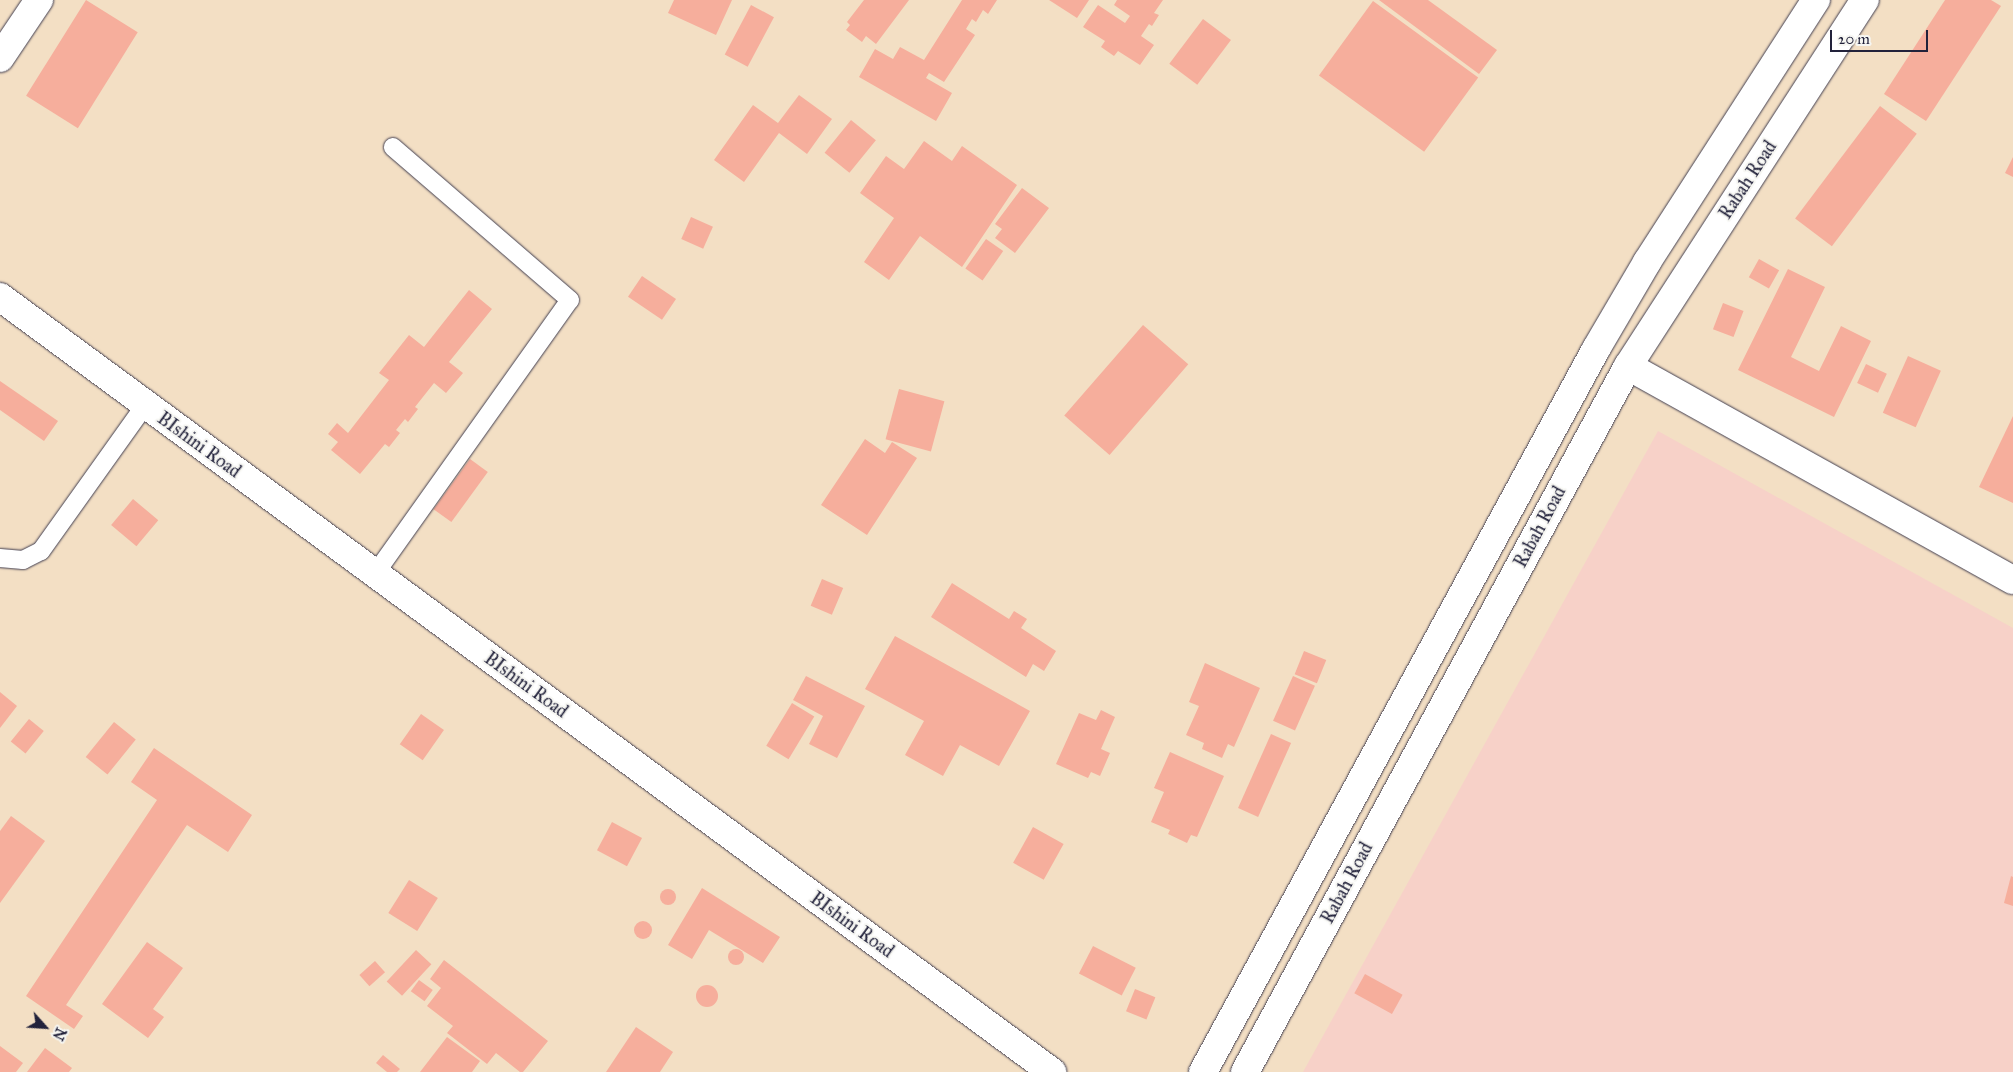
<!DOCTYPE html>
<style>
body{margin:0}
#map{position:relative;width:2013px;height:1072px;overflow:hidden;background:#f3dfc4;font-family:"IM FELL Great Primer",serif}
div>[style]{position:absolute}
.built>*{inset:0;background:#f7d1c8}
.building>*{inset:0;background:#f6ae9c;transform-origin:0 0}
.round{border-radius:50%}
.roads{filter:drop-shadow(0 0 1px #413e50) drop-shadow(0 0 1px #413e50)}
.lane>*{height:18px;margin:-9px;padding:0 9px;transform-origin:9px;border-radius:9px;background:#fff}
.street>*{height:28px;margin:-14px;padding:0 14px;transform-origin:14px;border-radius:14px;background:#fff}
.primary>*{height:28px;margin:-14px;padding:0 14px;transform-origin:14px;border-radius:14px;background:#fff}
span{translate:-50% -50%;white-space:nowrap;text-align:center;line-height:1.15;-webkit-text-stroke:4px #f6f6f2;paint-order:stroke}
.street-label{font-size:18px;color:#22223b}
.north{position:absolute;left:20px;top:1002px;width:50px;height:50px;-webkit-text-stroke:4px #f6f6f2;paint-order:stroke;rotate:116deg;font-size:14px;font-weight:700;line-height:20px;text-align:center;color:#22223b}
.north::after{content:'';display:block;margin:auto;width:18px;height:22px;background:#22223b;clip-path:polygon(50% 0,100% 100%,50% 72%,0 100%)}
.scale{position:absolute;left:1830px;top:30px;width:98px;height:22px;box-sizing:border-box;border:2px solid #22223b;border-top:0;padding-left:6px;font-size:15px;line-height:18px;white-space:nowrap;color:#22223b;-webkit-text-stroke:4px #f6f6f2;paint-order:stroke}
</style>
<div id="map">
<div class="built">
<i style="clip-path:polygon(1658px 431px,2013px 628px,2013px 1072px,1303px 1072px)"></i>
</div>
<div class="building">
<i style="left:86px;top:0;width:61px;height:113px;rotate:32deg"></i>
<i style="clip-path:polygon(674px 0,732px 0,716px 35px,668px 13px)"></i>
<i style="clip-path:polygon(864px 0,909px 0,876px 44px,866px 36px,862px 42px,846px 30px,850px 25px,847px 22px)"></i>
<i style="clip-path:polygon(962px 0,997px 0,988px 14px,983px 10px,976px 22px,972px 19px,966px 29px,975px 35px,944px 82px,929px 73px,926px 78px,952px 93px,936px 121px,859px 77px,875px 49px,893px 59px,900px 47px,924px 60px)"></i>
<i style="clip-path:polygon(1049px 0,1089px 0,1077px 18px)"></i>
<i style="clip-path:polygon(1117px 0,1163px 0,1154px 13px,1159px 15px,1152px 26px,1149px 24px,1141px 36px,1154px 45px,1140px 65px,1118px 51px,1114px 56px,1101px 47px,1105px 41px,1083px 27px,1098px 5px,1125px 23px,1130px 16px,1114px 5px)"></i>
<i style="clip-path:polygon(1379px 0,1428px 0,1497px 50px,1479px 74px)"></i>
<i style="clip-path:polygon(1945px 0,1991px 0,2001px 6px,1926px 121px,1884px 94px)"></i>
<i style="left:1373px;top:1px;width:130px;height:92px;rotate:36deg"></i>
<i style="left:751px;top:5px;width:26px;height:56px;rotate:28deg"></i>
<i style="left:1203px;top:19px;width:35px;height:56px;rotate:37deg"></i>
<i style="clip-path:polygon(799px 95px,832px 119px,807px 154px,779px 133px,744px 182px,714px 160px,753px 105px,778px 123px)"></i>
<i style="left:1880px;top:106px;width:46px;height:141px;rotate:37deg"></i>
<i style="left:851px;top:120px;width:32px;height:42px;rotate:39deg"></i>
<i style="clip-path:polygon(924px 141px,952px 161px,962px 146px,1017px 185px,962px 267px,920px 236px,889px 280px,864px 262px,894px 218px,860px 193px,886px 156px,904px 169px)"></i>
<i style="clip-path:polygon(2013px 157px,2013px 177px,2005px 173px)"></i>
<i style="clip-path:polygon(1022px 188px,1049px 208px,1015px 253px,995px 238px,1002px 229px,995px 224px)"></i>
<i style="left:691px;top:217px;width:24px;height:24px;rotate:24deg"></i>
<i style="left:986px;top:239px;width:21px;height:36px;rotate:35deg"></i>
<i style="left:1759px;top:259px;width:23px;height:21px;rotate:29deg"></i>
<i style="clip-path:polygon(1788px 269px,1825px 287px,1791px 357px,1819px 371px,1841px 326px,1871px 341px,1834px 417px,1738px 370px)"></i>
<i style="left:642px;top:276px;width:41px;height:25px;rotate:34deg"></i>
<i style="clip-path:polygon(469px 290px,492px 309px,449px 362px,463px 373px,446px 393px,434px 383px,415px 407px,418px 409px,408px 422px,405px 419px,396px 430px,400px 433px,389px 447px,385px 444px,360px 474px,331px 450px,338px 442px,328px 434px,337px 423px,348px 433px,389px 380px,379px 373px,409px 335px,424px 347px)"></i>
<i style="left:1723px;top:303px;width:22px;height:28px;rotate:21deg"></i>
<i style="left:1143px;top:325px;width:60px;height:120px;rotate:41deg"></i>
<i style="left:1908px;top:356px;width:36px;height:62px;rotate:24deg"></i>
<i style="left:1866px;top:364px;width:23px;height:21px;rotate:25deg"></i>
<i style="clip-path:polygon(0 381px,58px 421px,44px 441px,0 410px)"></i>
<i style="left:899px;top:389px;width:47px;height:52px;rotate:15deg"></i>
<i style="clip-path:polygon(2013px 416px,2013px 503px,1979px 487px)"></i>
<i style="clip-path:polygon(865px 439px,885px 453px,892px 442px,917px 458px,867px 535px,821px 505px)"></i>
<i style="left:470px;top:459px;width:22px;height:62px;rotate:36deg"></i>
<i style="left:133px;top:499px;width:33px;height:34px;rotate:40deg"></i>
<i style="left:822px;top:579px;width:23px;height:29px;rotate:23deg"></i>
<i style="clip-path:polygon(952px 583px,1009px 619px,1014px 611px,1027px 619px,1021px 628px,1056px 651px,1044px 671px,1033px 664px,1026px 677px,931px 617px)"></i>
<i style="clip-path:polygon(895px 636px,1030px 711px,999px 766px,960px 745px,943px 776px,905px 755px,924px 721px,865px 689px)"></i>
<i style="left:1304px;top:651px;width:24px;height:25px;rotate:22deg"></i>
<i style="clip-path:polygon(1205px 663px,1260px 688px,1234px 747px,1228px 744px,1222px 758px,1202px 749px,1204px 743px,1186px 735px,1199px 706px,1189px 702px)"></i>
<i style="clip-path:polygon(806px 676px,865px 706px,837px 758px,809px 744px,823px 716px,793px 700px)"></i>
<i style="left:1293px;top:676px;width:24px;height:49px;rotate:24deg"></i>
<i style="clip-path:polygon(0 692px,17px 706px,0 728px)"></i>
<i style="left:792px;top:703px;width:26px;height:50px;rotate:31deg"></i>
<i style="clip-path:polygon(1101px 710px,1115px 717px,1101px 749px,1110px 753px,1100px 776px,1091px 772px,1088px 778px,1056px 764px,1079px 713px,1096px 720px)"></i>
<i style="left:421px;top:714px;width:28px;height:37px;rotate:35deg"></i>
<i style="left:29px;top:719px;width:19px;height:29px;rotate:39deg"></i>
<i style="left:114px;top:722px;width:28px;height:45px;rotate:39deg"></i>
<i style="left:1271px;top:734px;width:22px;height:81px;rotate:24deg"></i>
<i style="clip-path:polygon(154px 748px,252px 815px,228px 852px,187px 825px,66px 1005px,83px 1016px,74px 1029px,26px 996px,157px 800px,131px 782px)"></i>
<i style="clip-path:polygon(1170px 752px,1224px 776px,1197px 837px,1191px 835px,1187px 843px,1168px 834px,1170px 830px,1151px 822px,1164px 792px,1154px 788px)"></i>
<i style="clip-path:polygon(11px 816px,45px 841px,0 903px,0 831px)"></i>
<i style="left:612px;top:822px;width:34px;height:32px;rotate:28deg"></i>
<i style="left:1033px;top:827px;width:35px;height:41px;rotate:29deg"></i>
<i style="clip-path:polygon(2011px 876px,2013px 877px,2013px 906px,2004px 903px)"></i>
<i style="left:409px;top:880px;width:34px;height:39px;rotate:32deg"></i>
<i style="clip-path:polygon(702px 888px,780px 937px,763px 963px,709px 930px,692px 959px,668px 945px)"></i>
<i class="round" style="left:660px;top:889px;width:16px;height:16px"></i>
<i class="round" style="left:634px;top:921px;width:18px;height:18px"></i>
<i style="clip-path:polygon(147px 942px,183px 968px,153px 1009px,164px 1017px,148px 1038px,102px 1004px)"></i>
<i style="left:1093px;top:946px;width:48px;height:31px;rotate:27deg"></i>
<i class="round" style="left:728px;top:949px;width:16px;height:16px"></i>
<i style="left:416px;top:950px;width:21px;height:43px;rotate:43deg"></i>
<i style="clip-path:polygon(444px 960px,548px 1041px,523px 1072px,520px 1072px,496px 1053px,487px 1064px,447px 1033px,453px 1026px,427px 1006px,441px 988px,430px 979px)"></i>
<i style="left:375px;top:961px;width:15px;height:21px;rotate:48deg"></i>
<i style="left:1365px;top:974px;width:43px;height:22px;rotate:29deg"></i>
<i style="left:419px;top:980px;width:17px;height:14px;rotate:36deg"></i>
<i class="round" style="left:696px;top:985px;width:22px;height:22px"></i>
<i style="left:1135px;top:989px;width:22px;height:24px;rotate:22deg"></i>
<i style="clip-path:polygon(636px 1027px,673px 1052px,660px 1072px,606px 1072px)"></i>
<i style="clip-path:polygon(447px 1037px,480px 1061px,472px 1072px,420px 1072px)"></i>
<i style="clip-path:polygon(0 1046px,23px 1063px,16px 1072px,0 1072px)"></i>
<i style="clip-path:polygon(45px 1048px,72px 1068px,69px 1072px,27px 1072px)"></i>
<i style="clip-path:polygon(383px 1055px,400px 1069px,397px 1072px,387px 1072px,376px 1063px)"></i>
</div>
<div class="roads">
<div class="lane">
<i style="left:0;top:558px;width:23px;rotate:5deg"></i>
<i style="left:23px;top:560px;width:20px;rotate:-27deg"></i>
<i style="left:41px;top:551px;width:179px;rotate:-54.5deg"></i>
<i style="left:375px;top:574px;width:336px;rotate:-54.6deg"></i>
<i style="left:570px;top:300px;width:234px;rotate:-139.2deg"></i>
</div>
<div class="street">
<i style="left:0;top:58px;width:70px;rotate:-56.1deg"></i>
<i style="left:0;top:297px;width:1307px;rotate:36.38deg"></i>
<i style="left:1628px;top:366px;width:440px;rotate:29.1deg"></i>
</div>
<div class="primary">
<i style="left:1203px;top:1072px;width:823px;rotate:-61.47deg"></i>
<i style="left:1596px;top:349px;width:101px;rotate:-59.6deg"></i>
<i style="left:1647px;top:262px;width:312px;rotate:-57.2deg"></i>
<i style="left:1245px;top:1072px;width:803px;rotate:-61.52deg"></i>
<i style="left:1628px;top:366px;width:436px;rotate:-57.1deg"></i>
</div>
</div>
<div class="street-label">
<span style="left:1748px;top:180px;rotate:-57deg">Rabah Road</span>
<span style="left:199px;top:445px;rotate:36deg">BIshini Road</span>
<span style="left:1540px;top:527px;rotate:-62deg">Rabah Road</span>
<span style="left:526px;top:685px;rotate:36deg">BIshini Road</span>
<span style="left:1347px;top:883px;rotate:-62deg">Rabah Road</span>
<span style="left:852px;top:925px;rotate:36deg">BIshini Road</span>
</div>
<div class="north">N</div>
<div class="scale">20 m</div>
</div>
